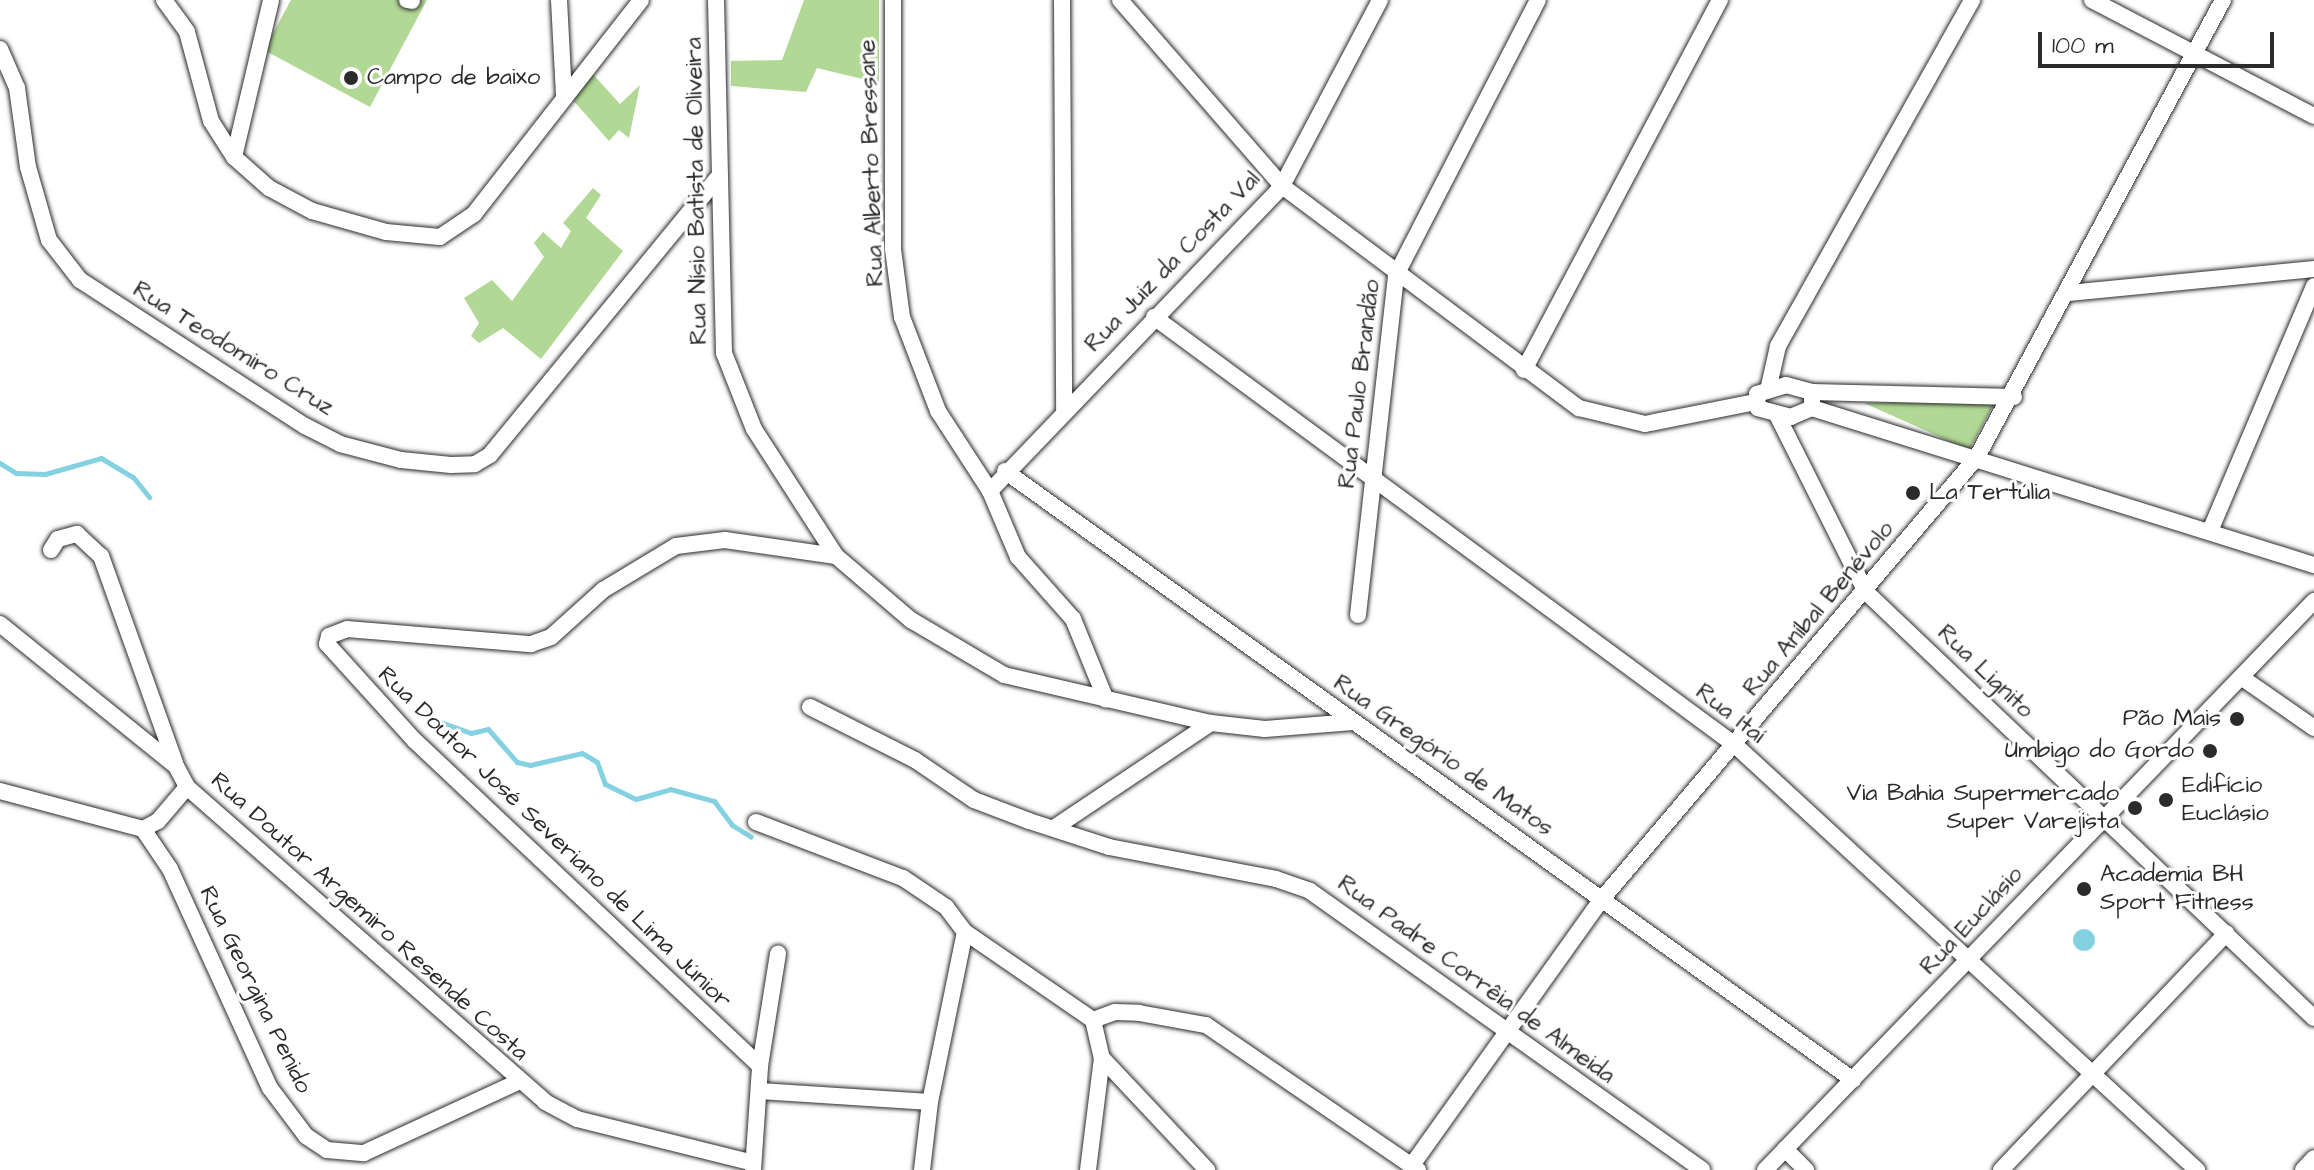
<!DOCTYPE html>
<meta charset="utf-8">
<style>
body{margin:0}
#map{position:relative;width:2314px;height:1170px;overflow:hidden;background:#fff;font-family:"Architects Daughter",sans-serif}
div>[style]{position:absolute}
.green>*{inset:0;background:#b1d894}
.water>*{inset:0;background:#84d2e1}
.round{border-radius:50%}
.stream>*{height:5px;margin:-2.5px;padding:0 2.5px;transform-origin:2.5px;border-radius:2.5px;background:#84d2e1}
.roads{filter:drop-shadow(0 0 2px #2b2b2b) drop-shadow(0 0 2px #2b2b2b)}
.minor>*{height:16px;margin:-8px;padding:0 8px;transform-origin:8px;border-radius:8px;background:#fff}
.dots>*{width:22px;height:22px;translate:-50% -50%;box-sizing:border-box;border:4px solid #fff;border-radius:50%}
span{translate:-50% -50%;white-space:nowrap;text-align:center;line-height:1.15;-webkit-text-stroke:6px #fff;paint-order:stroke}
.poi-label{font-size:24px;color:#2b2b2b}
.left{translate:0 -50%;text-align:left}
.right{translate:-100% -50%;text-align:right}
.street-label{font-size:24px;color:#2b2b2b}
.scale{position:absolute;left:2038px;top:32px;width:236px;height:36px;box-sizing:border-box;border:4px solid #2b2b2b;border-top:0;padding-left:10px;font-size:24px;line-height:28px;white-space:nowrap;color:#2b2b2b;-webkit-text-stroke:6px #fff;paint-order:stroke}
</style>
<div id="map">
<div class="green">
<i style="clip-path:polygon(291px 0,427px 0,370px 107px,264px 50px)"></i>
<i style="clip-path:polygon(804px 0,879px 0,879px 83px,817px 68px,806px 92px,731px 86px,731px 61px,782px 60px)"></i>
<i style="clip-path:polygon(591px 72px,620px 104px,640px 85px,629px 138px,619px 130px,609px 141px,571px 98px)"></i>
<i style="clip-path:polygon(593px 188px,601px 195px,586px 218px,623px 251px,541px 359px,503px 328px,479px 343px,471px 336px,479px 323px,464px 298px,492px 280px,512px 301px,544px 257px,534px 243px,543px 232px,561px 248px,571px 231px,563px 223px)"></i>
<i style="clip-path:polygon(1996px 400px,1969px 450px,1864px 403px)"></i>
</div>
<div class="water">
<i class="round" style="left:2073px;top:929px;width:22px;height:22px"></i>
</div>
<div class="stream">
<i style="left:0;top:463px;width:19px;rotate:32deg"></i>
<i style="left:16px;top:473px;width:29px;rotate:2deg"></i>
<i style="left:45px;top:474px;width:58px;rotate:-15.9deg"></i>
<i style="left:101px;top:458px;width:37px;rotate:31deg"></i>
<i style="left:133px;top:477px;width:26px;rotate:51deg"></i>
<i style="left:432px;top:719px;width:41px;rotate:19.7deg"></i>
<i style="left:471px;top:733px;width:17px;rotate:-13deg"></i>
<i style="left:488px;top:729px;width:44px;rotate:48.7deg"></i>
<i style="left:517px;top:762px;width:13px;rotate:13deg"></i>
<i style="left:530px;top:765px;width:53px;rotate:-13deg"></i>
<i style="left:582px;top:753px;width:17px;rotate:31deg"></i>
<i style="left:597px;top:762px;width:23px;rotate:70deg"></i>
<i style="left:605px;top:784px;width:34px;rotate:26deg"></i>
<i style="left:636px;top:799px;width:35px;rotate:-16deg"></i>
<i style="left:670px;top:789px;width:46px;rotate:15.3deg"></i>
<i style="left:714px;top:801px;width:30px;rotate:53deg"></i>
<i style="left:732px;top:825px;width:22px;rotate:32deg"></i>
</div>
<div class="roads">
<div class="minor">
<i style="left:164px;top:0;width:39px;rotate:54deg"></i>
<i style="left:187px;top:32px;width:92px;rotate:74.9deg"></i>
<i style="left:211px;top:121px;width:43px;rotate:57.4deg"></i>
<i style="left:234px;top:157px;width:47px;rotate:41.5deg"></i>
<i style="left:269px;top:188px;width:49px;rotate:28.1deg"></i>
<i style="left:312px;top:211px;width:77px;rotate:15.8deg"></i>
<i style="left:386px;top:232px;width:54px;rotate:5.3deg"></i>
<i style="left:440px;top:237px;width:41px;rotate:-34.1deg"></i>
<i style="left:474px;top:214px;width:271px;rotate:-52deg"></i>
<i style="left:407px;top:0;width:5px;rotate:11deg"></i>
<i style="left:559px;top:0;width:96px;rotate:87deg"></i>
<i style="left:716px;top:0;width:353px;rotate:88.7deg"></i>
<i style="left:724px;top:353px;width:82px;rotate:68.5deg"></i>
<i style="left:754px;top:429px;width:151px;rotate:57.2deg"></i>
<i style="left:836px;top:556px;width:99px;rotate:40.5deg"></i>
<i style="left:911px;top:620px;width:108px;rotate:30.6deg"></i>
<i style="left:1004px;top:675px;width:212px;rotate:13.1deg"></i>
<i style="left:1211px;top:723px;width:54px;rotate:6.3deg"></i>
<i style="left:1265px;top:729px;width:88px;rotate:-4.5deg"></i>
<i style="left:893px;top:0;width:249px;rotate:90deg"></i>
<i style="left:893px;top:249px;width:69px;rotate:82.5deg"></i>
<i style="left:902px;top:317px;width:101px;rotate:69deg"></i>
<i style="left:938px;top:411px;width:95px;rotate:57deg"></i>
<i style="left:990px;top:491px;width:72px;rotate:67deg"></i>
<i style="left:1018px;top:557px;width:83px;rotate:48.4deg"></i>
<i style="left:1073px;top:619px;width:87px;rotate:67.8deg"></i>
<i style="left:1062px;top:0;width:409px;rotate:89.7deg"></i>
<i style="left:1120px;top:0;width:247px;rotate:48.9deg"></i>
<i style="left:1282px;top:186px;width:371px;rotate:36.8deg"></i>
<i style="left:1579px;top:408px;width:68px;rotate:13.6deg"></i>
<i style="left:1645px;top:424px;width:112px;rotate:-11.3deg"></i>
<i style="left:2092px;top:0;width:250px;rotate:27.6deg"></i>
<i style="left:0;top:49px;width:43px;rotate:66.4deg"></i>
<i style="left:17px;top:88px;width:80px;rotate:82.1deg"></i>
<i style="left:28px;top:167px;width:76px;rotate:74deg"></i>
<i style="left:49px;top:240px;width:51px;rotate:52.2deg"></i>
<i style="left:80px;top:280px;width:268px;rotate:33deg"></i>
<i style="left:305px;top:426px;width:39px;rotate:27deg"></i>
<i style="left:340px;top:444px;width:63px;rotate:14.7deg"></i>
<i style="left:401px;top:460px;width:50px;rotate:5.7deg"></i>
<i style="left:451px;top:465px;width:24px;rotate:-2deg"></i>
<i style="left:475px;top:464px;width:17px;rotate:-31deg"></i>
<i style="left:490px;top:455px;width:357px;rotate:-50.6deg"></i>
<i style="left:234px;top:157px;width:161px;rotate:-76.7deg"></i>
<i style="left:2069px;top:293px;width:246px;rotate:-5.6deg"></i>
<i style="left:1154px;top:317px;width:722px;rotate:36.38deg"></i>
<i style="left:1735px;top:745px;width:628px;rotate:42.61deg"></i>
<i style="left:1524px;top:370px;width:419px;rotate:-62.1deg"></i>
<i style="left:1786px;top:385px;width:27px;rotate:15deg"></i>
<i style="left:1812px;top:392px;width:16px;rotate:90deg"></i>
<i style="left:1812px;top:408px;width:23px;rotate:157deg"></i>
<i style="left:1791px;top:417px;width:34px;rotate:-165deg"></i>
<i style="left:1758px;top:408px;width:14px;rotate:-94deg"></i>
<i style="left:1757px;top:394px;width:30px;rotate:-17deg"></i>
<i style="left:1769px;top:386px;width:41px;rotate:-77.3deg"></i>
<i style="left:1778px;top:346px;width:397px;rotate:-60.7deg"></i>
<i style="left:1812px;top:392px;width:202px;rotate:1.4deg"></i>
<i style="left:1812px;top:408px;width:526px;rotate:17.37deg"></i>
<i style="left:1778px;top:417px;width:196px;rotate:63.3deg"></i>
<i style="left:1866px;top:592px;width:618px;rotate:43.56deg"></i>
<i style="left:1005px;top:471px;width:1044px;rotate:35.68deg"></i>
<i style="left:990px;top:491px;width:422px;rotate:-46.2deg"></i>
<i style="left:1282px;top:186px;width:210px;rotate:-62.2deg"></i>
<i style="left:2210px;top:531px;width:266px;rotate:-67deg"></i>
<i style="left:51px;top:550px;width:13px;rotate:-58deg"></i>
<i style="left:58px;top:539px;width:20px;rotate:-15deg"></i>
<i style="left:77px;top:534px;width:33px;rotate:43deg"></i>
<i style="left:101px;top:556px;width:220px;rotate:70.3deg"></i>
<i style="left:1358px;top:615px;width:342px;rotate:-83.6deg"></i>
<i style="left:1396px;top:275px;width:309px;rotate:-62.7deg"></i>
<i style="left:0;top:624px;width:226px;rotate:38.9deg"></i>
<i style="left:176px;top:766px;width:24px;rotate:62deg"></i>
<i style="left:187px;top:787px;width:477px;rotate:41.3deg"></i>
<i style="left:545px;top:1102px;width:36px;rotate:28deg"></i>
<i style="left:577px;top:1119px;width:181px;rotate:14deg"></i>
<i style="left:2241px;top:677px;width:89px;rotate:34.9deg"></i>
<i style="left:810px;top:707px;width:118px;rotate:26.8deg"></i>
<i style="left:915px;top:760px;width:71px;rotate:34.1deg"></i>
<i style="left:974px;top:800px;width:59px;rotate:20.9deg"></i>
<i style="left:1029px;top:821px;width:84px;rotate:18deg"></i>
<i style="left:1109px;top:847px;width:170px;rotate:10.8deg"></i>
<i style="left:1276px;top:879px;width:36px;rotate:19deg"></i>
<i style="left:1310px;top:891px;width:481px;rotate:35.4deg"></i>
<i style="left:0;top:791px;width:148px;rotate:14.9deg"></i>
<i style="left:143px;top:829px;width:17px;rotate:-28deg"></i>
<i style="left:158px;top:821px;width:45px;rotate:-49.5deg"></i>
<i style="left:756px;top:822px;width:157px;rotate:20.9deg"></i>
<i style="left:903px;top:878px;width:52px;rotate:34deg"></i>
<i style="left:946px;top:907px;width:31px;rotate:53deg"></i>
<i style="left:965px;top:932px;width:155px;rotate:34.5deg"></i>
<i style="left:1093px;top:1020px;width:39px;rotate:77deg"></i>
<i style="left:1102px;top:1058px;width:154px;rotate:46.8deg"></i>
<i style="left:1054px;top:828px;width:189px;rotate:-33.8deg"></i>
<i style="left:143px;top:829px;width:48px;rotate:56deg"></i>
<i style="left:170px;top:869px;width:241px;rotate:65.5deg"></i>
<i style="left:270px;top:1088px;width:60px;rotate:53.1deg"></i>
<i style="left:306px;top:1136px;width:25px;rotate:34deg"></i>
<i style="left:327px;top:1150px;width:37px;rotate:5deg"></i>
<i style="left:364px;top:1153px;width:170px;rotate:-24.8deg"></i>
<i style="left:1093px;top:1020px;width:23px;rotate:-20deg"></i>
<i style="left:1115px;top:1012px;width:24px;rotate:2deg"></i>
<i style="left:1139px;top:1013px;width:68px;rotate:10.2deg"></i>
<i style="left:1206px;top:1025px;width:257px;rotate:34.4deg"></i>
<i style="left:760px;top:1066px;width:474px;rotate:-136.7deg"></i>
<i style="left:415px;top:741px;width:131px;rotate:-132.2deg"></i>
<i style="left:327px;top:644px;width:8px;rotate:-76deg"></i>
<i style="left:329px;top:636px;width:19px;rotate:-21deg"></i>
<i style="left:347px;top:629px;width:185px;rotate:4.7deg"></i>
<i style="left:531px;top:644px;width:21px;rotate:-19deg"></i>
<i style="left:551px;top:637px;width:70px;rotate:-42.1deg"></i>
<i style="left:603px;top:590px;width:85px;rotate:-31.1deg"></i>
<i style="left:676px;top:546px;width:49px;rotate:-7deg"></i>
<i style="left:725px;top:540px;width:112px;rotate:8.2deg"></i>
<i style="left:760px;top:1091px;width:170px;rotate:3.7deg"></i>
<i style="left:1785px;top:1149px;width:30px;rotate:45deg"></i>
<i style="left:1412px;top:1165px;width:327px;rotate:-54.5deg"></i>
<i style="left:1602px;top:899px;width:580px;rotate:-49.69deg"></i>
<i style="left:1977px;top:457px;width:519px;rotate:-61.71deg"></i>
<i style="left:753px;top:1170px;width:104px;rotate:-86.1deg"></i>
<i style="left:760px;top:1066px;width:114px;rotate:-80.9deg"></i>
<i style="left:922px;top:1170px;width:68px;rotate:-83.3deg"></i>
<i style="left:930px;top:1102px;width:174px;rotate:-78.4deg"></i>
<i style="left:1088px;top:1170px;width:113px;rotate:-82.9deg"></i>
<i style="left:1765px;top:1170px;width:791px;rotate:-46.02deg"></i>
<i style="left:2001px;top:1170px;width:327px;rotate:-46.4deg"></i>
<i style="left:2303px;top:1170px;width:16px;rotate:-47deg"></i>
</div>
</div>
<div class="dots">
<i style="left:351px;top:78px;background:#2b2b2b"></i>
<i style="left:1913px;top:493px;background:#2b2b2b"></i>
<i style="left:2237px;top:719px;background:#2b2b2b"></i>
<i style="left:2210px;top:751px;background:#2b2b2b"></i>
<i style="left:2166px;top:800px;background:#2b2b2b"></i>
<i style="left:2135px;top:808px;background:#2b2b2b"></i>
<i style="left:2084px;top:889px;background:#2b2b2b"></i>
</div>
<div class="poi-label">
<span class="left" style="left:367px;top:78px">Campo de baixo</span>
<span class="left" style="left:1929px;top:493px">La Tertúlia</span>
<span class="right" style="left:2221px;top:719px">Pão Mais</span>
<span class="right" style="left:2194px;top:751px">Umbigo do Gordo</span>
<span class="left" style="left:2182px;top:800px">Edifício<br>Euclásio</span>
<span class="right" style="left:2119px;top:808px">Via Bahia Supermercado<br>Super Varejista</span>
<span class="left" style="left:2100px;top:889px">Academia BH<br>Sport Fitness</span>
</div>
<div class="street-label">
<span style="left:872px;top:163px;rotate:-92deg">Rua Alberto Bressane</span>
<span style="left:697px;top:191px;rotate:-91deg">Rua Nísio Batista de Oliveira</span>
<span style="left:1173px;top:262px;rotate:-46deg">Rua Juiz da Costa Val</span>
<span style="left:233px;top:349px;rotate:32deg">Rua Teodomiro Cruz</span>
<span style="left:1360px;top:384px;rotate:-83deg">Rua Paulo Brandão</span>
<span style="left:1819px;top:609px;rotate:-50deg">Rua Aníbal Benévolo</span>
<span style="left:1985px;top:672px;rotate:44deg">Rua Lignito</span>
<span style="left:1730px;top:714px;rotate:38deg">Rua Itaí</span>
<span style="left:1443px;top:756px;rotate:35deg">Rua Gregório de Matos</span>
<span style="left:554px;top:838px;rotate:44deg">Rua Doutor José Severiano de Lima Júnior</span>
<span style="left:369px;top:917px;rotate:42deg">Rua Doutor Argemiro Resende Costa</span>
<span style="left:1972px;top:921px;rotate:-47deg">Rua Euclásio</span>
<span style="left:1476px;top:980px;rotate:36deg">Rua Padre Corrêia de Almeida</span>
<span style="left:255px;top:990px;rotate:64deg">Rua Georgina Penido</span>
</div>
<div class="scale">100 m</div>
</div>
